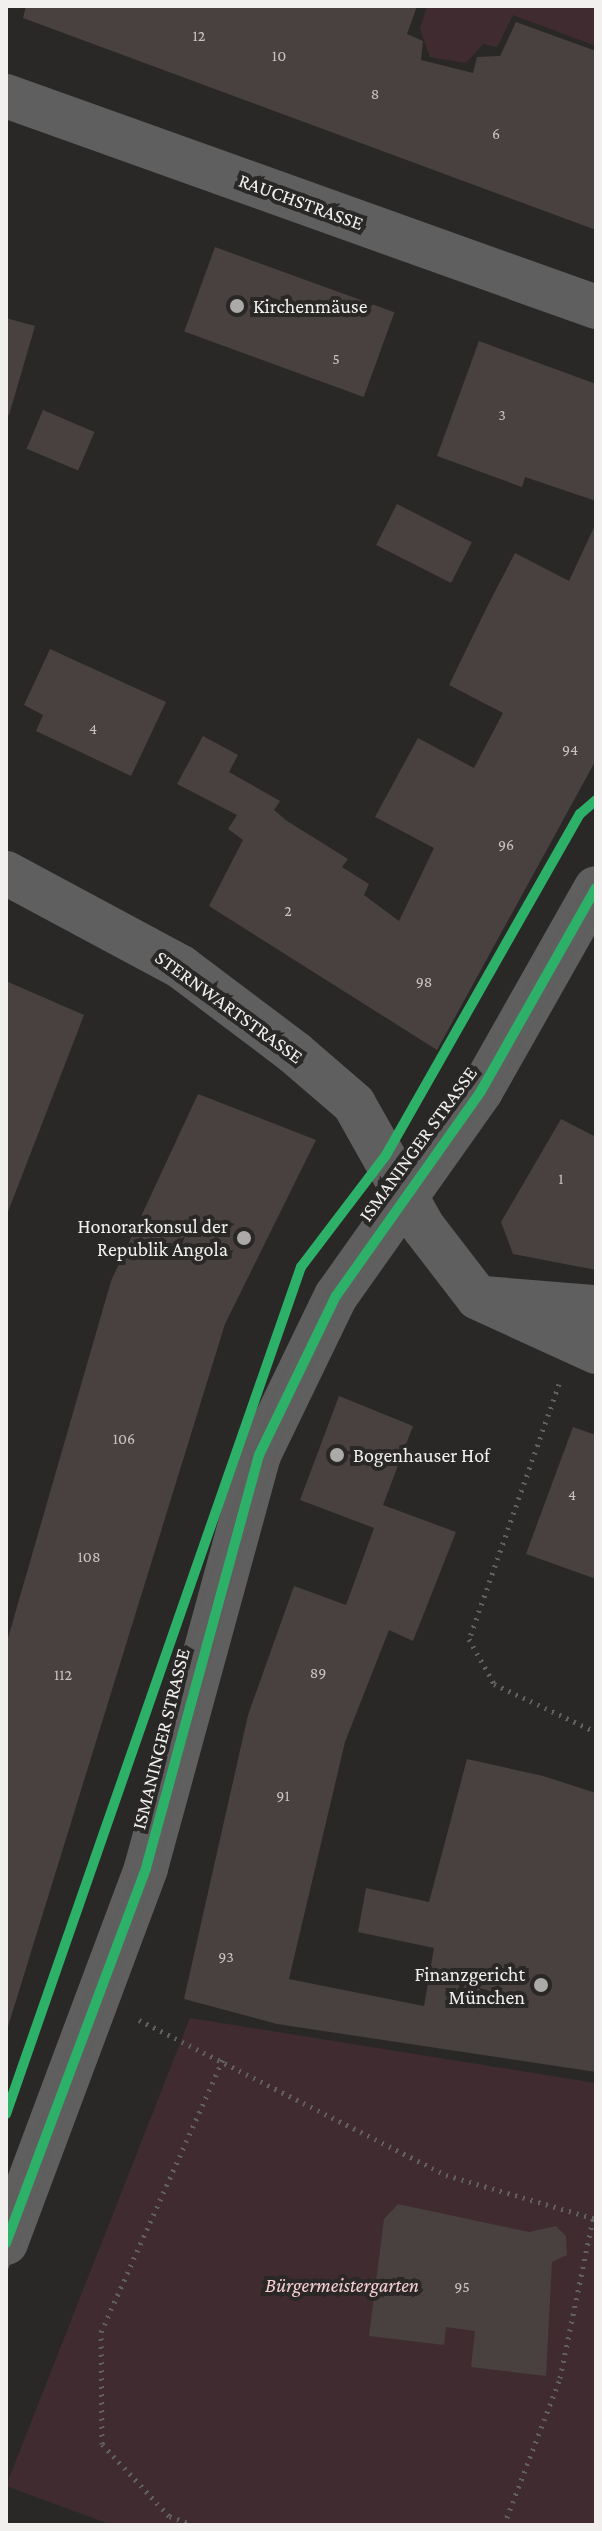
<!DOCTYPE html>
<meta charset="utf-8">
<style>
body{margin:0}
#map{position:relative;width:602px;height:2531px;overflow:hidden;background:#292827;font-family:"Crimson Pro",serif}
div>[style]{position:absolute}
.green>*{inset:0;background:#402c30}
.building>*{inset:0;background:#48413f;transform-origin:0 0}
.path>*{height:5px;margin-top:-2.5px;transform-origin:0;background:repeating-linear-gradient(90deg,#60605f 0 2px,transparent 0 8px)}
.minor>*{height:44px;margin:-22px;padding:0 22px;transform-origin:22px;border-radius:22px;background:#5f5f5f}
.tram>*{height:2px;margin:-1px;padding:0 1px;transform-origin:1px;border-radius:1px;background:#5f5e5d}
.cycleway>*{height:10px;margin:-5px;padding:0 5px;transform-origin:5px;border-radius:5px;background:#2db169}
.dots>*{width:22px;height:22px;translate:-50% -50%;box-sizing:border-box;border:4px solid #2a2826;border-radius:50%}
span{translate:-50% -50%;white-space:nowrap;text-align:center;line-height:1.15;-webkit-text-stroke:8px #2a2826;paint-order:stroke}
.number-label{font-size:16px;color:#c8c4c3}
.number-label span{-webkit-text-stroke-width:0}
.street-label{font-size:20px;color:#f2f0ef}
.poi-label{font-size:20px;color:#f2f0ef}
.left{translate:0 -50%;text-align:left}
.right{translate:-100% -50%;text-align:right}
.park-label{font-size:20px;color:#f9cfd5;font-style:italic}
.frame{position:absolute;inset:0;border:8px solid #f2f0ef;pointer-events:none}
</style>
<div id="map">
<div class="green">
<i style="clip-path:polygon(427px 6px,596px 6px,596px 46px,513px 15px,497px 47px,483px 44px,466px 63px,430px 57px,420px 29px)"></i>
<i style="clip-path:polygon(190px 2018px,596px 2083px,596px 2525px,112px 2525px,6px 2486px)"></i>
</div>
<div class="building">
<i style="clip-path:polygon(26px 6px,417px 6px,407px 34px,423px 41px,421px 60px,473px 73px,477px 57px,500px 56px,516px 22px,596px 51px,596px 230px,23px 18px)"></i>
<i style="left:215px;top:247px;width:191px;height:90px;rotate:20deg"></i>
<i style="clip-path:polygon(6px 318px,35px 326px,9px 415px,6px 415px)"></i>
<i style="clip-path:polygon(479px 341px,596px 384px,596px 501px,525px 477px,522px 487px,437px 456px)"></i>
<i style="left:43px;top:410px;width:56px;height:42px;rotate:23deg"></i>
<i style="left:397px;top:504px;width:84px;height:46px;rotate:27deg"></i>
<i style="clip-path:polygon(596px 523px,596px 760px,437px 1050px,209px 906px,243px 840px,228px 829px,237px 815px,177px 784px,203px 736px,238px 755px,229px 772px,280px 801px,274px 810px,287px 821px,348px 859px,342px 867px,369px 884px,364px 895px,399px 921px,434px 848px,375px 817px,418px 738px,474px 768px,503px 713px,449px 685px,488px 605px,515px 553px,569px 581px)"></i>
<i style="clip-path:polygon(50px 649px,166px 702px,131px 776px,36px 731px,43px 715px,24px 705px)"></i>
<i style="clip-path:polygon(6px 981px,84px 1015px,6px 1217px)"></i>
<i style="clip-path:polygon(198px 1094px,316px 1140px,225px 1324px,6px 2033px,6px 1645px,111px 1281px)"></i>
<i style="clip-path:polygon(561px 1119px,596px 1137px,596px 1270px,513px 1254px,501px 1222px)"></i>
<i style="clip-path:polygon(339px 1396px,413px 1426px,383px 1505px,456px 1532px,413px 1641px,389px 1630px,345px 1742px,289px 1979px,424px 2006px,434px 1948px,358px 1932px,366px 1888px,429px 1902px,467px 1759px,543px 1776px,596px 1793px,596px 2072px,277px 2024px,184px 1999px,248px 1715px,294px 1586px,346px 1605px,374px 1528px,300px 1500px)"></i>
<i style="clip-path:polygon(573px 1427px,596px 1435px,596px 1579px,526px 1554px)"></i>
<i style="clip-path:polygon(398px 2204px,529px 2232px,556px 2226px,566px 2236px,567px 2255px,552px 2262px,546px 2376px,471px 2367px,475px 2331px,446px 2327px,444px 2345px,369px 2336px,384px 2219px)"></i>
</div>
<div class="path">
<i style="left:559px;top:1384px;width:270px;rotate:109.4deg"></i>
<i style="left:469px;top:1639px;width:51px;rotate:60.9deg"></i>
<i style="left:494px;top:1684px;width:113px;rotate:25.2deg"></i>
<i style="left:139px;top:2020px;width:344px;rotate:26.8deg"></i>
<i style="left:446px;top:2175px;width:156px;rotate:16.3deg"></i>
<i style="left:194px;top:2525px;width:27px;rotate:-160deg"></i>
<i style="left:169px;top:2516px;width:98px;rotate:-132.9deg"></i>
<i style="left:102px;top:2444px;width:112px;rotate:-90.5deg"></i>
<i style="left:101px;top:2332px;width:301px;rotate:-65.9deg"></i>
<i style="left:504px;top:2525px;width:157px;rotate:-69.1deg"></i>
<i style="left:560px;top:2378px;width:162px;rotate:-78.3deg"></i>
</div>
<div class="minor">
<i style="left:6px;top:96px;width:627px;rotate:19.68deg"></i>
<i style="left:6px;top:873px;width:199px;rotate:28.2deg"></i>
<i style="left:181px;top:967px;width:143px;rotate:37deg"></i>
<i style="left:295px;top:1053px;width:78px;rotate:40.8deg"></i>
<i style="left:354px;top:1104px;width:142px;rotate:60.6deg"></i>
<i style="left:424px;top:1228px;width:88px;rotate:52.4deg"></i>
<i style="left:478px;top:1298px;width:130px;rotate:24.6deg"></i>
<i style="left:483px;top:1298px;width:113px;rotate:4.6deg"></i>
<i style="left:6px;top:2243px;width:400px;rotate:-69.5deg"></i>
<i style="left:146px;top:1868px;width:428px;rotate:-74.7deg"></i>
<i style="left:259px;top:1455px;width:177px;rotate:-64.2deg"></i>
<i style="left:336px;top:1296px;width:251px;rotate:-54.7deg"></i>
<i style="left:481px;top:1091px;width:233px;rotate:-60.5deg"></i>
</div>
<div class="tram">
<i style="left:6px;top:2215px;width:374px;rotate:-69.7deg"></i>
<i style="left:136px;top:1864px;width:287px;rotate:-75.7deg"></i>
<i style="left:207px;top:1586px;width:205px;rotate:-70.9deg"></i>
<i style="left:274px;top:1392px;width:113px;rotate:-62.5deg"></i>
<i style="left:326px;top:1292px;width:277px;rotate:-55.4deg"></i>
<i style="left:483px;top:1064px;width:225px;rotate:-59.9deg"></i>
<i style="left:6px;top:2272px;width:428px;rotate:-69.4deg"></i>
<i style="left:157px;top:1871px;width:288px;rotate:-75.9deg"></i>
<i style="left:227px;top:1592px;width:202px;rotate:-70.7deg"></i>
<i style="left:294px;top:1401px;width:113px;rotate:-62.5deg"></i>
<i style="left:346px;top:1301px;width:277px;rotate:-55.2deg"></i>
<i style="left:504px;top:1074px;width:185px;rotate:-60.1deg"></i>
</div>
<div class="cycleway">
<i style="left:6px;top:2114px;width:897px;rotate:-70.8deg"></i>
<i style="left:301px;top:1267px;width:141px;rotate:-52.8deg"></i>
<i style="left:386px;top:1155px;width:392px;rotate:-60.4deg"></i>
<i style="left:580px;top:814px;width:21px;rotate:-41deg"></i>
<i style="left:6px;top:2243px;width:400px;rotate:-69.5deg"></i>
<i style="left:146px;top:1868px;width:428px;rotate:-74.7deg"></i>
<i style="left:259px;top:1455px;width:177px;rotate:-64.2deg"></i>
<i style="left:336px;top:1296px;width:251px;rotate:-54.7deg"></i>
<i style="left:481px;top:1091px;width:233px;rotate:-60.5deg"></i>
</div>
<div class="dots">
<i style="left:237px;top:306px;background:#acaaa9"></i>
<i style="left:244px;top:1238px;background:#acaaa9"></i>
<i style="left:337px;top:1455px;background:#acaaa9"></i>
<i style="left:541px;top:1985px;background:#acaaa9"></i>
</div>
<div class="number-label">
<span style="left:199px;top:36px">12</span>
<span style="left:279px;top:56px">10</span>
<span style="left:375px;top:94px">8</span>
<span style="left:496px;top:134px">6</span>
<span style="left:336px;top:359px">5</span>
<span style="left:502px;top:415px">3</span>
<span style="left:93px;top:729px">4</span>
<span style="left:570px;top:750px">94</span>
<span style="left:506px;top:845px">96</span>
<span style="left:288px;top:911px">2</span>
<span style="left:424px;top:982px">98</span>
<span style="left:561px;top:1179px">1</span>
<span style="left:124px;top:1439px">106</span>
<span style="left:572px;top:1495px">4</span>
<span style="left:89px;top:1557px">108</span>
<span style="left:318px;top:1673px">89</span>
<span style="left:63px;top:1675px">112</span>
<span style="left:283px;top:1796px">91</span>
<span style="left:226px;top:1957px">93</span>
<span style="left:462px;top:2287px">95</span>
</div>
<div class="street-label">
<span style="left:301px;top:202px;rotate:20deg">RAUCHSTRASSE</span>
<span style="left:229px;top:1007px;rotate:36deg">STERNWARTSTRASSE</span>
<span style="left:418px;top:1144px;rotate:-54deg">ISMANINGER STRASSE</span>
<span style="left:161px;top:1739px;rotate:-76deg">ISMANINGER STRASSE</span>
</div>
<div class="poi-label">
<span class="left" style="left:253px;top:306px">Kirchenmäuse</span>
<span class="right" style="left:228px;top:1238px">Honorarkonsul der<br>Republik Angola</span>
<span class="left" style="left:353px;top:1455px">Bogenhauser Hof</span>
<span class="right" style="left:525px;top:1986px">Finanzgericht<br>München</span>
</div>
<div class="park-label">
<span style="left:342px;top:2285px">Bürgermeistergarten</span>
</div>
<div class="frame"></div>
</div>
